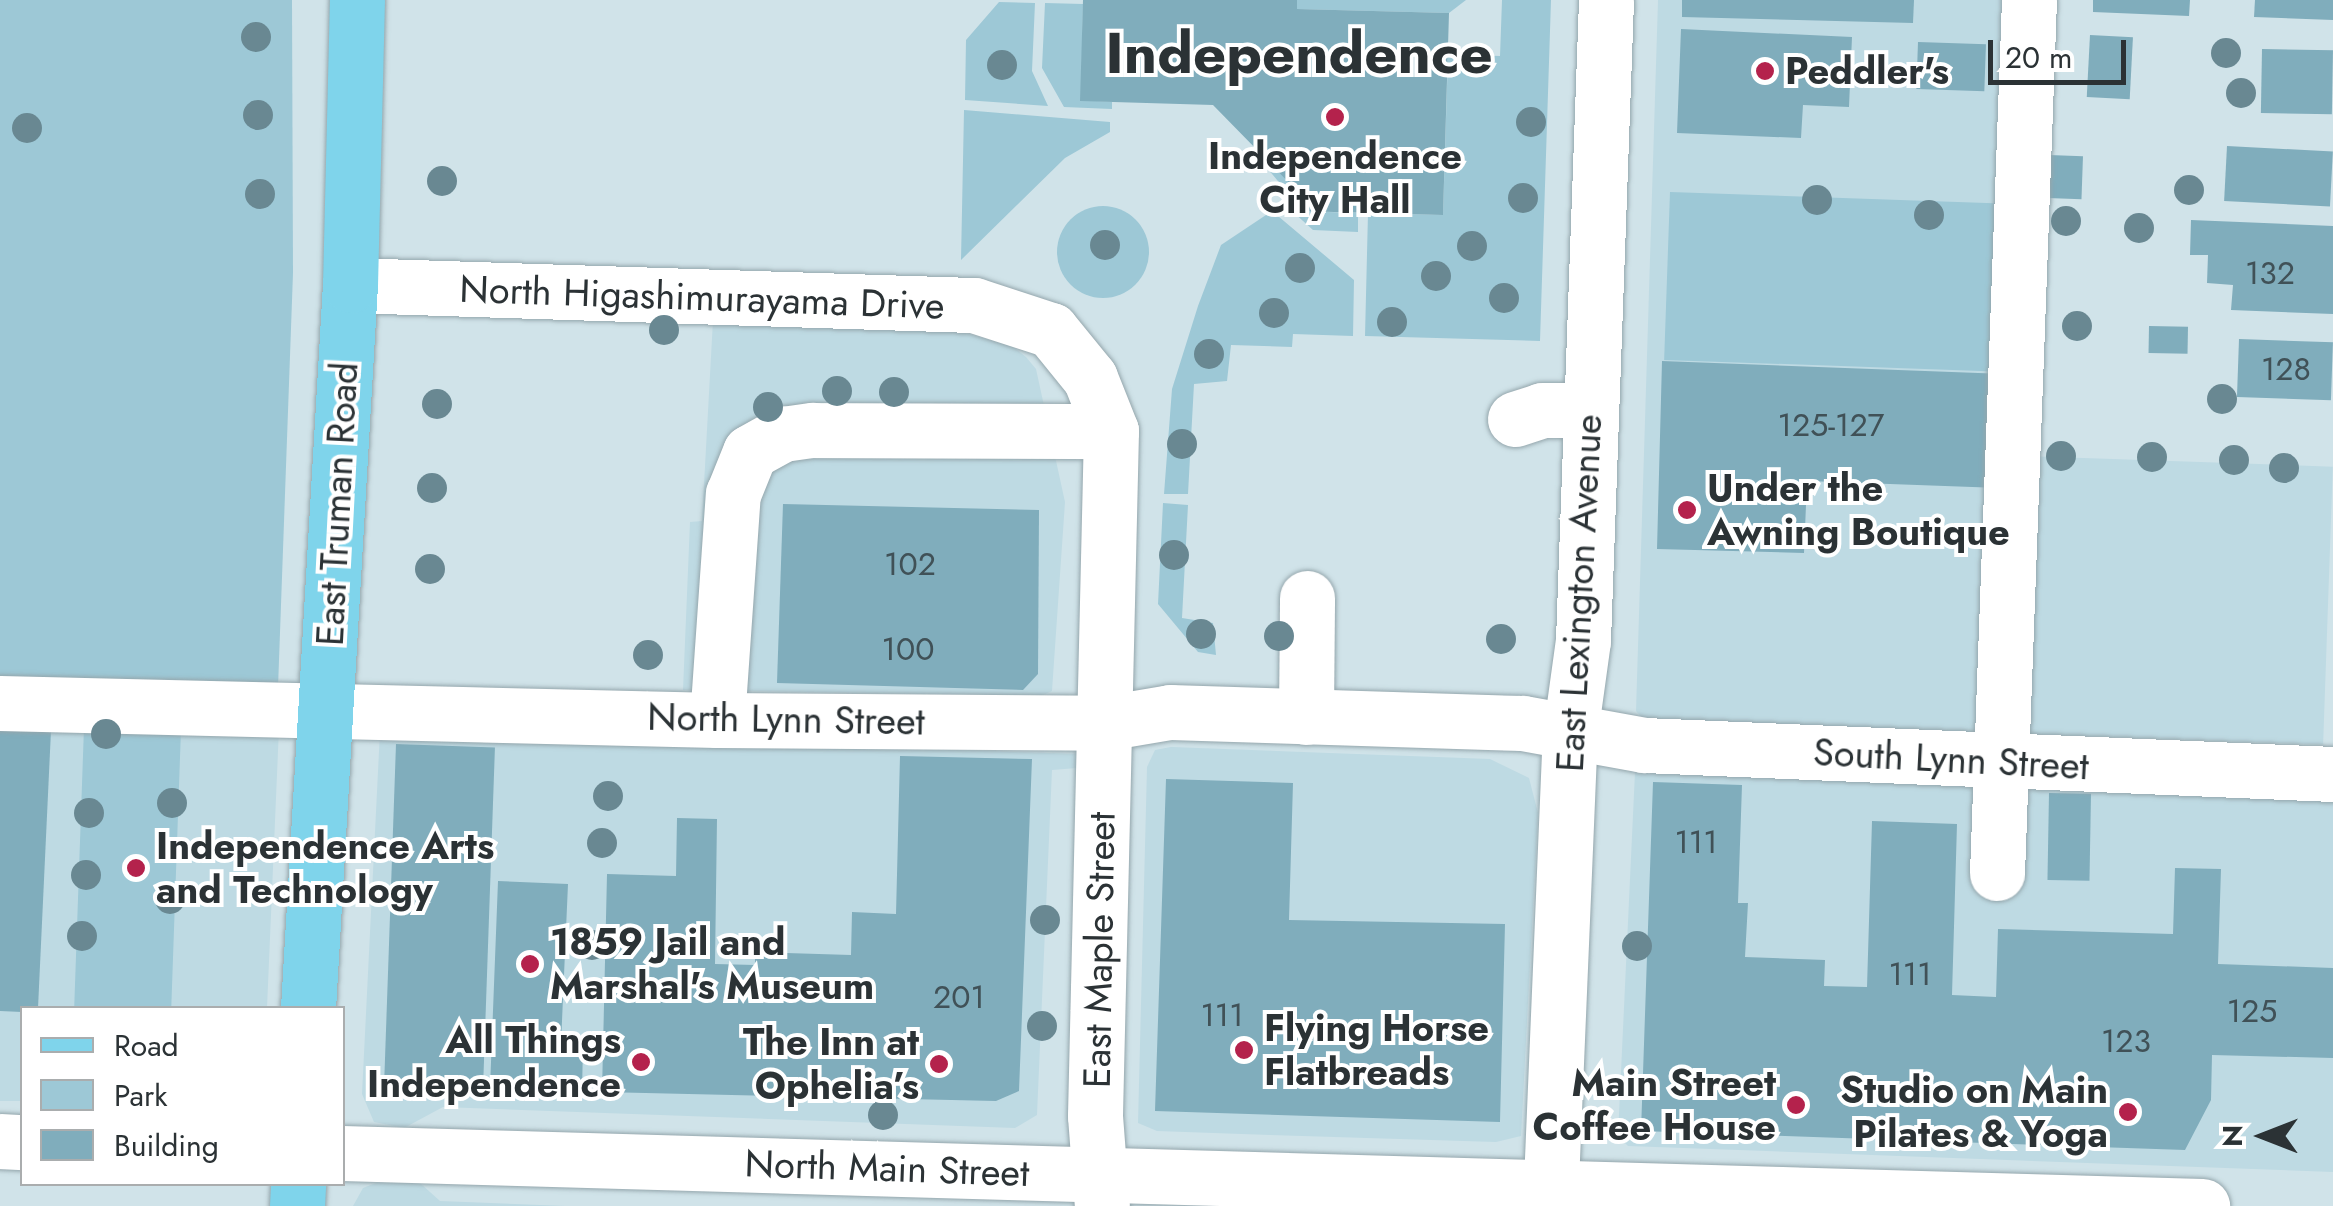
<!DOCTYPE html>
<meta charset="utf-8">
<style>
body{margin:0}
#map{position:relative;width:2333px;height:1206px;overflow:hidden;background:#d0e3e9;font-family:Jost,sans-serif}
div>[style]{position:absolute}
.built>*{inset:0;background:#bedae3;transform-origin:0 0}
.green>*{inset:0;background:#9dc8d6;transform-origin:0 0}
.round{border-radius:50%}
.building>*{inset:0;background:#80adbc;transform-origin:0 0}
.roads{filter:drop-shadow(0 0 2px #94a6ac) drop-shadow(0 0 2px #94a6ac)}
.minor>*{height:55px;margin:-27.5px;padding:0 27.5px;transform-origin:27.5px;border-radius:27.5px;background:#fff}
.major>*{height:55px;margin:-27.5px;padding:0 27.5px;transform-origin:27.5px;border-radius:27.5px;background:#7fd4eb}
.trees>*{width:30px;height:30px;margin:-15px;border-radius:50%;background:#698892}
.dots>*{width:28px;height:28px;translate:-50% -50%;box-sizing:border-box;border:5px solid #fff;border-radius:50%}
span{translate:-50% -50%;white-space:nowrap;text-align:center;line-height:1.15;-webkit-text-stroke:8px #fff;paint-order:stroke}
.number-label{font-size:32px;color:#405157}
.number-label span{-webkit-text-stroke-width:0}
.poi-label{font-size:38px;color:#2b3235;font-weight:700}
.left{translate:0 -50%;text-align:left}
.right{translate:-100% -50%;text-align:right}
.street-label{font-size:38px;color:#2b3235}
.town-label{font-size:58px;color:#2b3235;font-weight:700}
.legend{position:absolute;left:20px;top:1006px;width:325px;height:180px;box-sizing:border-box;background:#fff;border:2px solid #aaadae;margin:0;padding:12px 18px;list-style:none;font-size:30px;color:#2b3235}
.legend li{display:flex;align-items:center;gap:20px;height:50px}
.legend b{width:50px;border:2px solid #aaadae}
.north{position:absolute;left:2213px;top:1086px;width:100px;height:100px;-webkit-text-stroke:8px #fff;paint-order:stroke;rotate:270deg;font-size:28px;font-weight:700;line-height:40px;text-align:center;color:#2b3235}
.north::after{content:'';display:block;margin:auto;width:35px;height:45px;background:#2b3235;clip-path:polygon(50% 0,100% 100%,50% 72%,0 100%)}
.scale{position:absolute;left:1988px;top:40px;width:138px;height:45px;box-sizing:border-box;border:5px solid #2b3235;border-top:0;padding-left:12px;font-size:30px;line-height:35px;white-space:nowrap;color:#2b3235;-webkit-text-stroke:8px #fff;paint-order:stroke}
</style>
<div id="map">
<div class="built">
<i style="clip-path:polygon(1658px 0,2015px 0,1990px 733px,1644px 720px,1636px 711px)"></i>
<i style="clip-path:polygon(713px 320px,961px 332px,1012px 346px,1026px 357px,1036px 369px,1065px 502px,1052px 691px,1041px 696px,683px 690px,690px 522px,702px 521px)"></i>
<i style="left:2027px;top:456px;width:306px;height:278px;rotate:2deg"></i>
<i style="clip-path:polygon(0 719px,279px 728px,267px 1008px,22px 1008px,22px 1101px,0 1101px)"></i>
<i style="clip-path:polygon(380px 731px,1080px 754px,1077px 768px,1052px 770px,1037px 1115px,1015px 1128px,443px 1107px,404px 1128px,374px 1122px,362px 1094px)"></i>
<i style="clip-path:polygon(1171px 747px,1490px 759px,1529px 778px,1538px 813px,1521px 1136px,1496px 1142px,1270px 1135px,1157px 1131px,1138px 1123px,1147px 767px,1155px 750px)"></i>
<i style="clip-path:polygon(1635px 772px,2333px 796px,2333px 1172px,1628px 1146px,1618px 1136px)"></i>
<i style="clip-path:polygon(386px 1179px,420px 1183px,440px 1201px,565px 1206px,353px 1206px,363px 1188px)"></i>
</div>
<div class="green">
<i style="clip-path:polygon(0 0,292px 0,293px 273px,278px 688px,0 691px)"></i>
<i style="clip-path:polygon(1297px 0,1466px 0,1449px 13px,1297px 9px)"></i>
<i style="clip-path:polygon(1502px 0,1551px 0,1540px 341px,1365px 336px,1368px 213px,1443px 215px,1448px 54px,1500px 56px)"></i>
<i style="clip-path:polygon(999px 2px,1035px 3px,1032px 71px,1048px 106px,965px 100px,966px 40px)"></i>
<i style="clip-path:polygon(1045px 3px,1083px 4px,1081px 100px,1112px 102px,1112px 109px,1064px 107px,1042px 68px)"></i>
<i style="clip-path:polygon(964px 110px,1110px 122px,1110px 132px,1065px 158px,961px 260px)"></i>
<i style="clip-path:polygon(1268px 157px,1299px 193px,1298px 211px,1358px 213px,1358px 232px,1313px 230px,1282px 202px,1282px 186px,1262px 162px)"></i>
<i style="left:1670px;top:192px;width:338px;height:168px;rotate:2deg"></i>
<i class="round" style="left:1057px;top:206px;width:92px;height:92px"></i>
<i style="clip-path:polygon(1272px 211px,1354px 280px,1353px 336px,1293px 334px,1292px 347px,1231px 345px,1227px 381px,1194px 384px,1188px 494px,1164px 494px,1172px 389px,1198px 306px,1221px 245px)"></i>
<i style="clip-path:polygon(1163px 503px,1188px 505px,1182px 618px,1213px 623px,1216px 655px,1198px 652px,1158px 604px)"></i>
<i style="left:84px;top:727px;width:97px;height:281px;rotate:2deg"></i>
</div>
<div class="building">
<i style="clip-path:polygon(1083px 0,1297px 0,1297px 9px,1449px 13px,1443px 215px,1298px 211px,1299px 193px,1213px 105px,1080px 101px)"></i>
<i style="clip-path:polygon(1682px 0,1914px 0,1913px 23px,1682px 17px)"></i>
<i style="clip-path:polygon(2093px 0,2190px 0,2189px 16px,2093px 12px)"></i>
<i style="clip-path:polygon(2255px 0,2333px 0,2333px 20px,2254px 17px)"></i>
<i style="clip-path:polygon(1681px 29px,1852px 37px,1849px 107px,1803px 105px,1801px 138px,1677px 133px)"></i>
<i style="left:2090px;top:35px;width:43px;height:62px;rotate:3deg"></i>
<i style="left:1918px;top:42px;width:68px;height:47px;rotate:2deg"></i>
<i style="left:2262px;top:49px;width:71px;height:64px;rotate:1deg"></i>
<i style="left:2227px;top:146px;width:106px;height:55px;rotate:3deg"></i>
<i style="left:2049px;top:155px;width:34px;height:43px;rotate:2deg"></i>
<i style="clip-path:polygon(2191px 220px,2333px 226px,2333px 314px,2231px 310px,2233px 285px,2207px 283px,2208px 255px,2190px 255px)"></i>
<i style="left:2149px;top:326px;width:39px;height:27px;rotate:1deg"></i>
<i style="left:2239px;top:339px;width:94px;height:58px;rotate:2deg"></i>
<i style="clip-path:polygon(1662px 361px,2005px 374px,2000px 488px,1807px 481px,1804px 553px,1657px 549px)"></i>
<i style="clip-path:polygon(783px 504px,1039px 510px,1038px 674px,1023px 690px,777px 683px)"></i>
<i style="clip-path:polygon(0 727px,51px 730px,38px 1008px,22px 1012px,0 1011px)"></i>
<i style="left:396px;top:744px;width:99px;height:340px;rotate:2deg"></i>
<i style="clip-path:polygon(900px 756px,1032px 759px,1019px 1091px,996px 1101px,602px 1092px,607px 874px,676px 876px,677px 818px,717px 819px,715px 964px,755px 965px,755px 952px,851px 955px,852px 912px,896px 914px)"></i>
<i style="clip-path:polygon(1166px 779px,1293px 783px,1289px 920px,1505px 924px,1500px 1122px,1155px 1111px)"></i>
<i style="clip-path:polygon(1653px 782px,1742px 785px,1738px 903px,1748px 903px,1745px 957px,1825px 960px,1824px 986px,1867px 987px,1872px 821px,1957px 824px,1952px 995px,1996px 997px,1998px 929px,2173px 934px,2175px 868px,2221px 869px,2218px 964px,2333px 968px,2333px 1058px,2212px 1055px,2211px 1100px,2185px 1150px,1641px 1131px)"></i>
<i style="left:2049px;top:793px;width:42px;height:87px;rotate:1deg"></i>
<i style="clip-path:polygon(498px 881px,568px 884px,561px 1044px,583px 1045px,582px 1092px,490px 1088px)"></i>
</div>
<div class="roads">
<div class="minor">
<i style="left:350px;top:285px;width:624px;rotate:1.84deg"></i>
<i style="left:974px;top:305px;width:81px;rotate:18deg"></i>
<i style="left:1051px;top:330px;width:62px;rotate:50.9deg"></i>
<i style="left:1090px;top:378px;width:57px;rotate:68.4deg"></i>
<i style="left:1111px;top:431px;width:685px;rotate:91.34deg"></i>
<i style="left:1095px;top:1116px;width:90px;rotate:85.6deg"></i>
<i style="left:1515px;top:419px;width:28px;rotate:-18deg"></i>
<i style="left:1542px;top:410px;width:49px"></i>
<i style="left:0;top:703px;width:717px;rotate:1.36deg"></i>
<i style="left:717px;top:720px;width:388px;rotate:0.4deg"></i>
<i style="left:1105px;top:723px;width:66px;rotate:-9.6deg"></i>
<i style="left:1170px;top:712px;width:353px;rotate:1.8deg"></i>
<i style="left:1523px;top:723px;width:123px;rotate:10.3deg"></i>
<i style="left:1644px;top:745px;width:690px;rotate:2.41deg"></i>
<i style="left:1306px;top:717px;width:119px;rotate:-89.5deg"></i>
<i style="left:717px;top:720px;width:227px;rotate:-86deg"></i>
<i style="left:733px;top:494px;width:45px;rotate:-68deg"></i>
<i style="left:750px;top:452px;width:38px;rotate:-29deg"></i>
<i style="left:783px;top:434px;width:30px;rotate:-8deg"></i>
<i style="left:813px;top:430px;width:298px;rotate:0.2deg"></i>
<i style="left:1997px;top:873px;width:874px;rotate:-87.9deg"></i>
<i style="left:0;top:1141px;width:22px;rotate:3deg"></i>
<i style="left:342px;top:1153px;width:1861px;rotate:1.63deg"></i>
<i style="left:1550px;top:1206px;width:472px;rotate:-87.6deg"></i>
<i style="left:1570px;top:734px;width:95px;rotate:-82.1deg"></i>
<i style="left:1583px;top:640px;width:640px;rotate:-87.94deg"></i>
</div>
<div class="major">
<i style="left:308px;top:1008px;width:724px;rotate:-86.68deg"></i>
<i style="left:350px;top:285px;width:285px;rotate:-88.6deg"></i>
<i style="left:297px;top:1206px;width:22px;rotate:-87deg"></i>
</div>
</div>
<div class="trees">
<i style="left:256px;top:37px"></i>
<i style="left:2226px;top:53px"></i>
<i style="left:1002px;top:65px"></i>
<i style="left:2241px;top:93px"></i>
<i style="left:258px;top:115px"></i>
<i style="left:1531px;top:122px"></i>
<i style="left:27px;top:128px"></i>
<i style="left:442px;top:181px"></i>
<i style="left:2189px;top:190px"></i>
<i style="left:260px;top:194px"></i>
<i style="left:1523px;top:198px"></i>
<i style="left:1817px;top:200px"></i>
<i style="left:1929px;top:215px"></i>
<i style="left:2066px;top:221px"></i>
<i style="left:2139px;top:228px"></i>
<i style="left:1105px;top:245px"></i>
<i style="left:1472px;top:246px"></i>
<i style="left:1300px;top:268px"></i>
<i style="left:1436px;top:276px"></i>
<i style="left:1504px;top:298px"></i>
<i style="left:1274px;top:313px"></i>
<i style="left:1392px;top:322px"></i>
<i style="left:2077px;top:326px"></i>
<i style="left:664px;top:330px"></i>
<i style="left:1209px;top:354px"></i>
<i style="left:837px;top:391px"></i>
<i style="left:894px;top:392px"></i>
<i style="left:2222px;top:399px"></i>
<i style="left:437px;top:404px"></i>
<i style="left:768px;top:407px"></i>
<i style="left:1182px;top:444px"></i>
<i style="left:2061px;top:456px"></i>
<i style="left:2152px;top:457px"></i>
<i style="left:2234px;top:460px"></i>
<i style="left:2284px;top:468px"></i>
<i style="left:432px;top:488px"></i>
<i style="left:1174px;top:555px"></i>
<i style="left:430px;top:569px"></i>
<i style="left:1201px;top:634px"></i>
<i style="left:1279px;top:636px"></i>
<i style="left:1501px;top:639px"></i>
<i style="left:648px;top:655px"></i>
<i style="left:106px;top:734px"></i>
<i style="left:608px;top:796px"></i>
<i style="left:172px;top:803px"></i>
<i style="left:89px;top:813px"></i>
<i style="left:602px;top:843px"></i>
<i style="left:86px;top:875px"></i>
<i style="left:170px;top:899px"></i>
<i style="left:1045px;top:920px"></i>
<i style="left:82px;top:936px"></i>
<i style="left:592px;top:945px"></i>
<i style="left:1637px;top:946px"></i>
<i style="left:1042px;top:1026px"></i>
<i style="left:883px;top:1115px"></i>
</div>
<div class="dots">
<i style="left:1765px;top:71px;background:#b4224c"></i>
<i style="left:1335px;top:117px;background:#b4224c"></i>
<i style="left:1687px;top:510px;background:#b4224c"></i>
<i style="left:136px;top:868px;background:#b4224c"></i>
<i style="left:530px;top:964px;background:#b4224c"></i>
<i style="left:1244px;top:1050px;background:#b4224c"></i>
<i style="left:641px;top:1062px;background:#b4224c"></i>
<i style="left:939px;top:1064px;background:#b4224c"></i>
<i style="left:1796px;top:1105px;background:#b4224c"></i>
<i style="left:2128px;top:1112px;background:#b4224c"></i>
</div>
<div class="number-label">
<span style="left:2270px;top:273px">132</span>
<span style="left:2286px;top:369px">128</span>
<span style="left:1831px;top:425px">125-127</span>
<span style="left:910px;top:564px">102</span>
<span style="left:908px;top:649px">100</span>
<span style="left:1696px;top:842px">111</span>
<span style="left:1910px;top:974px">111</span>
<span style="left:959px;top:997px">201</span>
<span style="left:2252px;top:1011px">125</span>
<span style="left:1222px;top:1015px">111</span>
<span style="left:2126px;top:1041px">123</span>
</div>
<div class="poi-label">
<span class="left" style="left:1785px;top:71px">Peddler's</span>
<span style="left:1335px;top:178px">Independence<br>City Hall</span>
<span class="left" style="left:1707px;top:510px">Under the<br>Awning Boutique</span>
<span class="left" style="left:156px;top:868px">Independence Arts<br>and Technology</span>
<span class="left" style="left:550px;top:964px">1859 Jail and<br>Marshal's Museum</span>
<span class="left" style="left:1264px;top:1050px">Flying Horse<br>Flatbreads</span>
<span class="right" style="left:621px;top:1062px">All Things<br>Independence</span>
<span class="right" style="left:919px;top:1064px">The Inn at<br>Ophelia’s</span>
<span class="right" style="left:1776px;top:1105px">Main Street<br>Coffee House</span>
<span class="right" style="left:2108px;top:1112px">Studio on Main<br>Pilates &amp; Yoga</span>
</div>
<div class="street-label">
<span style="left:702px;top:297px;rotate:2deg">North Higashimurayama Drive</span>
<span style="left:337px;top:504px;rotate:-87deg">East Truman Road</span>
<span style="left:1579px;top:593px;rotate:-87deg">East Lexington Avenue</span>
<span style="left:786px;top:719px;rotate:1deg">North Lynn Street</span>
<span style="left:1951px;top:759px;rotate:3deg">South Lynn Street</span>
<span style="left:1099px;top:950px;rotate:-89deg">East Maple Street</span>
<span style="left:887px;top:1168px;rotate:2deg">North Main Street</span>
</div>
<div class="town-label">
<span style="left:1299px;top:53px">Independence</span>
</div>
<ul class="legend">
<li><b style="height:12px;background:#7fd4eb"></b>Road</li>
<li><b style="height:28px;background:#9dc8d6"></b>Park</li>
<li><b style="height:28px;background:#80adbc"></b>Building</li>
</ul>
<div class="north">N</div>
<div class="scale">20 m</div>
</div>
